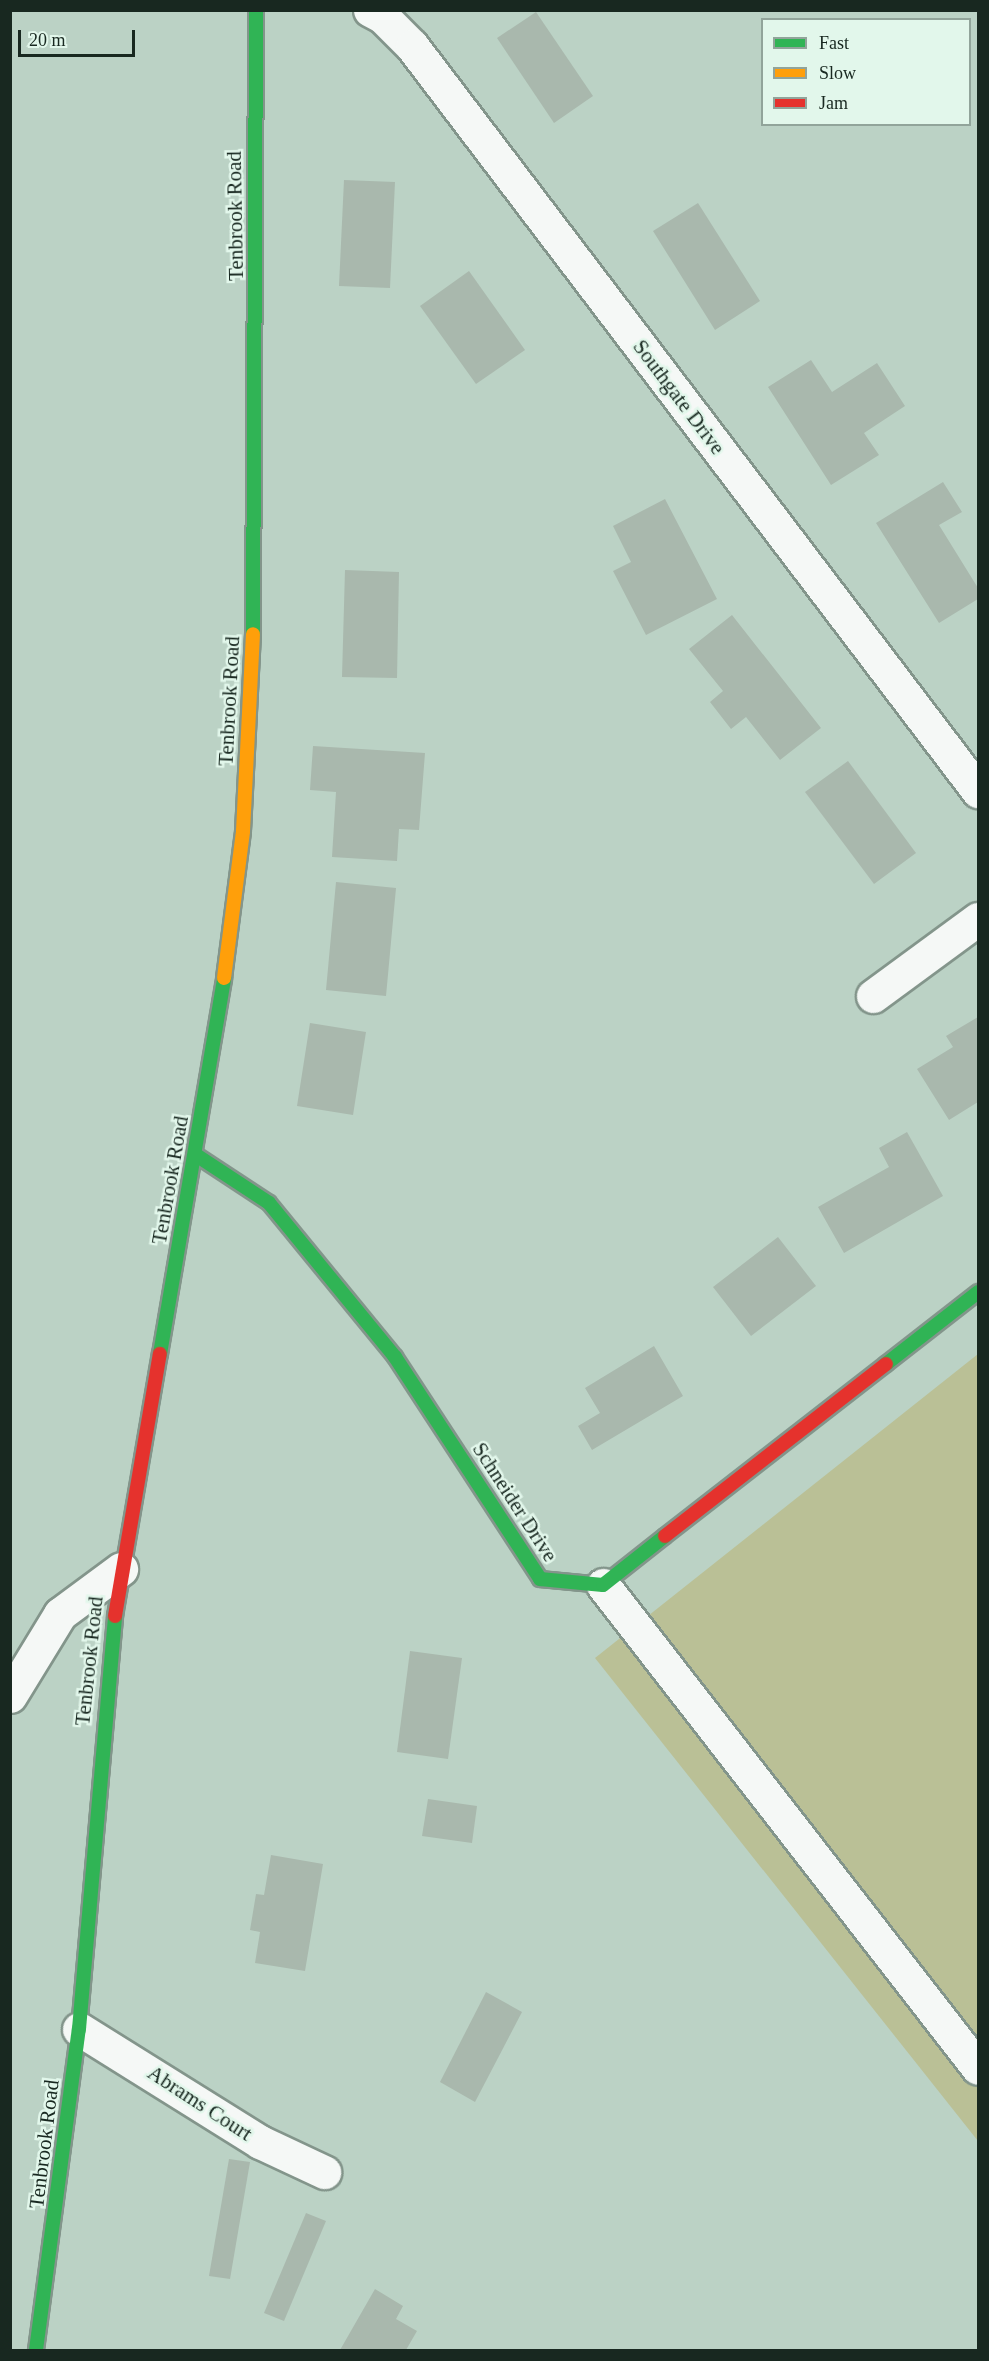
<!DOCTYPE html>
<style>
body{margin:0}
#map{position:relative;width:989px;height:2361px;overflow:hidden;background:#bbd2c5;font-family:"Times New Roman",serif}
div>[style]{position:absolute}
[style*='--x']{left:calc(var(--x)*1px);top:calc(var(--y)*1px);width:calc(var(--w)*1px);rotate:calc(var(--a)*1deg)}
.green>*{inset:0;background:#bac096}
.building>*{inset:0;background:#a9b8ad}
.roads{filter:drop-shadow(2px 0 #83958b) drop-shadow(-2px 0 #83958b) drop-shadow(0 2px #83958b) drop-shadow(0 -2px #83958b)}
.street>*{height:33px;margin:-16.5px;padding:0 16.5px;transform-origin:16.5px;border-radius:16.5px;background:#f5f8f6}
.fast>*{height:14px;margin:-7px;padding:0 7px;transform-origin:7px;border-radius:7px;background:#30b455}
.slow>*{height:14px;margin:-7px;padding:0 7px;transform-origin:7px;border-radius:7px;background:#ff9f0a}
.jam>*{height:14px;margin:-7px;padding:0 7px;transform-origin:7px;border-radius:7px;background:#e5322d}
span{translate:-50% -50%;white-space:nowrap;text-align:center;line-height:1.15;-webkit-text-stroke:5px #e2f7eb;paint-order:stroke}
.street-label{font-size:21px;color:#182820}
.frame{position:absolute;inset:0;border:12px solid #182820;pointer-events:none}
.legend{position:absolute;left:761px;top:18px;width:210px;height:108px;box-sizing:border-box;background:#e2f7eb;border:2px solid #91a49a;margin:0;padding:8px 10px;list-style:none;font-size:18px;color:#182820}
.legend li{display:flex;align-items:center;gap:12px;height:30px}
.legend b{width:30px;border:2px solid #91a49a}
.scale{position:absolute;left:18px;top:30px;width:117px;height:27px;box-sizing:border-box;border:3px solid #182820;border-top:0;padding-left:8px;font-size:18px;line-height:21px;white-space:nowrap;color:#182820;-webkit-text-stroke:4px #e2f7eb;paint-order:stroke}
</style>
<div id="map">
<div class="green">
<i style="clip-path:polygon(978px 1354px,978px 2141px,595px 1658px)"></i>
</div>
<div class="building">
<i style="clip-path:polygon(536px 12px,593px 96px,554px 123px,497px 38px)"></i>
<i style="clip-path:polygon(344px 180px,395px 182px,390px 288px,339px 286px)"></i>
<i style="clip-path:polygon(698px 203px,760px 301px,715px 330px,653px 231px)"></i>
<i style="clip-path:polygon(469px 271px,525px 350px,476px 384px,420px 306px)"></i>
<i style="clip-path:polygon(811px 360px,832px 392px,877px 363px,905px 406px,864px 433px,879px 455px,831px 485px,768px 387px)"></i>
<i style="clip-path:polygon(943px 482px,962px 512px,939px 525px,978px 588px,978px 599px,939px 623px,876px 523px)"></i>
<i style="clip-path:polygon(665px 499px,717px 599px,646px 635px,613px 571px,631px 562px,613px 526px)"></i>
<i style="clip-path:polygon(345px 570px,399px 572px,397px 678px,342px 677px)"></i>
<i style="clip-path:polygon(732px 615px,821px 728px,780px 760px,746px 717px,731px 729px,710px 702px,723px 691px,689px 649px)"></i>
<i style="clip-path:polygon(313px 746px,425px 753px,419px 830px,399px 829px,397px 861px,332px 857px,336px 792px,310px 790px)"></i>
<i style="clip-path:polygon(848px 761px,916px 853px,874px 884px,805px 792px)"></i>
<i style="clip-path:polygon(336px 882px,396px 888px,386px 996px,326px 990px)"></i>
<i style="clip-path:polygon(978px 1017px,978px 1102px,949px 1120px,917px 1069px,953px 1047px,946px 1036px)"></i>
<i style="clip-path:polygon(310px 1023px,366px 1032px,353px 1115px,297px 1106px)"></i>
<i style="clip-path:polygon(907px 1132px,943px 1196px,844px 1253px,818px 1207px,889px 1167px,879px 1148px)"></i>
<i style="clip-path:polygon(778px 1237px,816px 1286px,751px 1336px,713px 1287px)"></i>
<i style="clip-path:polygon(654px 1346px,683px 1396px,592px 1450px,578px 1426px,600px 1413px,585px 1388px)"></i>
<i style="clip-path:polygon(410px 1651px,462px 1658px,448px 1759px,397px 1752px)"></i>
<i style="clip-path:polygon(428px 1799px,477px 1806px,472px 1843px,422px 1836px)"></i>
<i style="clip-path:polygon(271px 1855px,323px 1864px,305px 1971px,255px 1963px,260px 1932px,250px 1930px,256px 1894px,264px 1895px)"></i>
<i style="clip-path:polygon(486px 1992px,522px 2012px,475px 2102px,440px 2082px)"></i>
<i style="clip-path:polygon(229px 2159px,250px 2162px,230px 2279px,209px 2276px)"></i>
<i style="clip-path:polygon(306px 2213px,326px 2221px,284px 2321px,264px 2313px)"></i>
<i style="clip-path:polygon(375px 2289px,403px 2306px,396px 2319px,417px 2331px,406px 2350px,340px 2350px)"></i>
</div>
<div class="roads">
<div class="street">
<i style="--x:370;--y:10;--w:15;--a:28"></i>
<i style="--x:383;--y:17;--w:41;--a:45"></i>
<i style="--x:412;--y:46;--w:936;--a:52.77"></i>
<i style="--x:873;--y:996;--w:130;--a:-36.3"></i>
<i style="--x:603;--y:1585;--w:611;--a:52.17"></i>
<i style="--x:10;--y:1696;--w:96;--a:-58.6"></i>
<i style="--x:60;--y:1614;--w:76;--a:-36.4"></i>
<i style="--x:79;--y:2029;--w:213;--a:32"></i>
<i style="--x:260;--y:2142;--w:71;--a:25.1"></i>
</div>
<div class="fast">
<i style="--x:253;--y:634;--w:624;--a:-89.72"></i>
<i style="--x:196;--y:1155;--w:87;--a:33.3"></i>
<i style="--x:269;--y:1203;--w:199;--a:50.7"></i>
<i style="--x:395;--y:1357;--w:265;--a:56.8"></i>
<i style="--x:540;--y:1579;--w:63;--a:5.4"></i>
<i style="--x:603;--y:1585;--w:79;--a:-38.3"></i>
<i style="--x:160;--y:1354;--w:381;--a:-80.3"></i>
<i style="--x:886;--y:1364;--w:117;--a:-38"></i>
<i style="--x:36;--y:2350;--w:324;--a:-82.4"></i>
<i style="--x:79;--y:2029;--w:415;--a:-85"></i>
</div>
<div class="slow">
<i style="--x:224;--y:978;--w:148;--a:-82.6"></i>
<i style="--x:243;--y:831;--w:197;--a:-87.1"></i>
</div>
<div class="jam">
<i style="--x:665;--y:1536;--w:280;--a:-37.9"></i>
<i style="--x:115;--y:1616;--w:266;--a:-80.3"></i>
</div>
</div>
<div class="street-label">
<span style="left:235px;top:216px;rotate:-91deg">Tenbrook Road</span>
<span style="left:679px;top:397px;rotate:53deg">Southgate Drive</span>
<span style="left:229px;top:701px;rotate:-87deg">Tenbrook Road</span>
<span style="left:170px;top:1180px;rotate:-80deg">Tenbrook Road</span>
<span style="left:515px;top:1502px;rotate:57deg">Schneider Drive</span>
<span style="left:89px;top:1661px;rotate:-84deg">Tenbrook Road</span>
<span style="left:200px;top:2103px;rotate:33deg">Abrams Court</span>
<span style="left:44px;top:2144px;rotate:-83deg">Tenbrook Road</span>
</div>
<div class="frame"></div>
<ul class="legend">
<li><b style="height:8px;background:#30b455"></b>Fast</li>
<li><b style="height:8px;background:#ff9f0a"></b>Slow</li>
<li><b style="height:8px;background:#e5322d"></b>Jam</li>
</ul>
<div class="scale">20 m</div>
</div>
